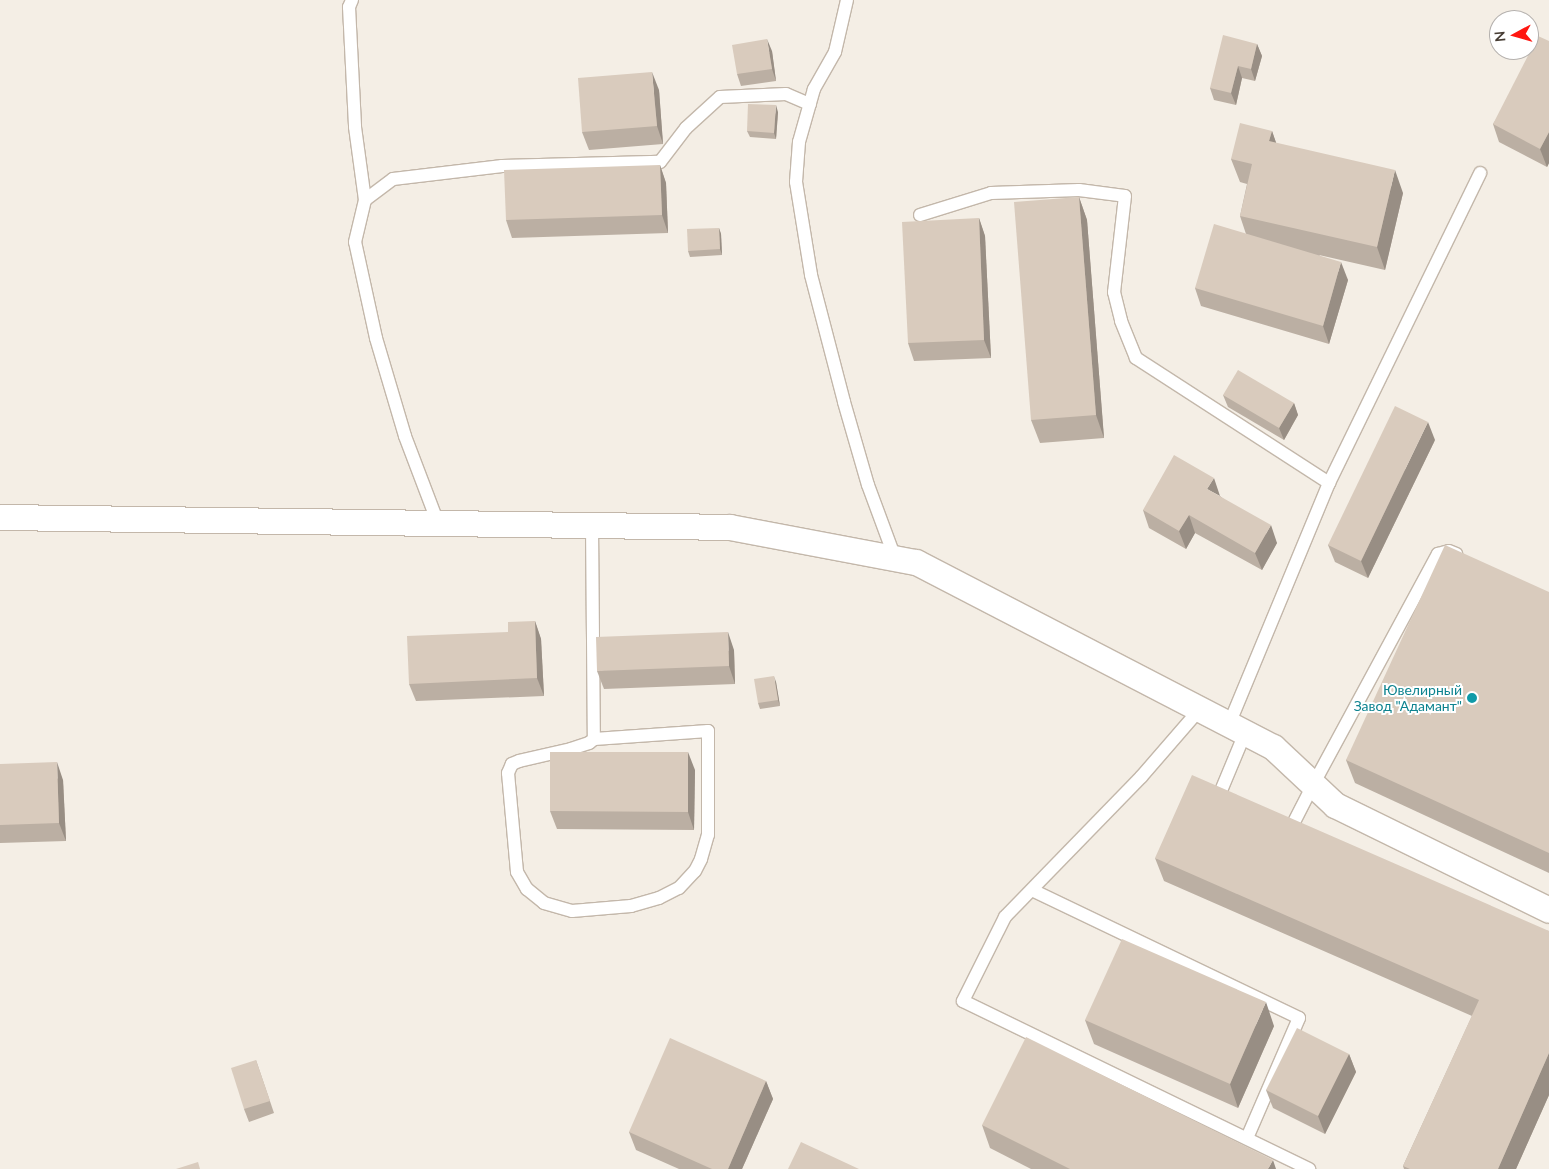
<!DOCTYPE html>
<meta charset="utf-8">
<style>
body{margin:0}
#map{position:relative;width:1549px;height:1169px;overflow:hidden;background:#f4eee5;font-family:Lato,sans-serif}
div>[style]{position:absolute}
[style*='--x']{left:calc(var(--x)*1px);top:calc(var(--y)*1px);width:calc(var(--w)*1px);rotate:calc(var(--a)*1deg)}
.roads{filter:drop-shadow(1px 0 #c3b7aa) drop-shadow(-1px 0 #c3b7aa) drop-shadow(0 1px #c3b7aa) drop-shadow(0 -1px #c3b7aa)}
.service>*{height:12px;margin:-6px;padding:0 6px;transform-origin:6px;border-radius:6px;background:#fff}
.minor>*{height:25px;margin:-12.5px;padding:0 12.5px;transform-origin:12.5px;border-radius:12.5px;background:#fff}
.wall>*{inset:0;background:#bbafa3}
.shaded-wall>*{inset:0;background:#988e84}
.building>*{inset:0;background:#d9cbbd}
.dots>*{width:14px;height:14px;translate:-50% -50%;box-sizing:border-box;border:2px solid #fff;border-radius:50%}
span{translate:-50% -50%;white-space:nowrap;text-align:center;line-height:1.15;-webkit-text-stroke:4px #fff;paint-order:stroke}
.culture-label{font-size:14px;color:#0d838f}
.right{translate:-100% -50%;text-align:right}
.north{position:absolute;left:1489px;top:10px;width:50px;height:50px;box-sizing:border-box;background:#fff;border:1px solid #b5b1ae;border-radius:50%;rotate:264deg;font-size:14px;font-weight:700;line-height:20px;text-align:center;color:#473d34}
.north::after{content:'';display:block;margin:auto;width:18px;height:22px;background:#ff1711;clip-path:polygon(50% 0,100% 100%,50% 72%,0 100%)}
</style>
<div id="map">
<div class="roads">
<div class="service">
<i style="--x:352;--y:0;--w:8;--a:113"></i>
<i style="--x:349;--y:7;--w:120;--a:87.1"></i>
<i style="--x:355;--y:127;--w:74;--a:82.2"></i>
<i style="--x:847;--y:0;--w:53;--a:103"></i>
<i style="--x:835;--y:52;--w:43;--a:119.6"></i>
<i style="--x:814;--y:89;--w:55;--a:105.8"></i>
<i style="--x:799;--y:142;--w:40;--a:94.3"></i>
<i style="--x:796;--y:182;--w:94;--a:80.8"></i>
<i style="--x:811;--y:275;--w:131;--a:75.4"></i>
<i style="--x:844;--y:402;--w:86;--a:73.9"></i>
<i style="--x:868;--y:485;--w:78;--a:69.7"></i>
<i style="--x:920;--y:215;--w:74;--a:-17.2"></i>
<i style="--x:991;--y:193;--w:88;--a:-2"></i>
<i style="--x:1079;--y:190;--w:46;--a:7.4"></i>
<i style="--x:1125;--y:196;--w:97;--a:96.5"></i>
<i style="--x:1114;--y:292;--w:30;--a:76"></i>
<i style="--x:1121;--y:321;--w:40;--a:68"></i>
<i style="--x:1136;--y:358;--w:230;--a:32.9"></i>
<i style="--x:1329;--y:483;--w:261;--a:112.5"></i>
<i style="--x:1329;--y:483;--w:345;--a:-64"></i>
<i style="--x:438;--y:523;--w:93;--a:-110.8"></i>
<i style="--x:405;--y:436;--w:102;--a:-106.5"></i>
<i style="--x:376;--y:338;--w:98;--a:-102.3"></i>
<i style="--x:355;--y:242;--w:43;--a:-76.6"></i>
<i style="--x:365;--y:200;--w:35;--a:-37"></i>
<i style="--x:393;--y:179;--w:110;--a:-6.8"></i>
<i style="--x:502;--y:166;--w:158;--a:-1.5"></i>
<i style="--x:660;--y:162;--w:43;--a:-52.6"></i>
<i style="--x:686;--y:128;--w:46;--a:-42.4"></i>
<i style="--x:720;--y:97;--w:66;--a:-2.6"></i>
<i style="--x:786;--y:94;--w:26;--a:23"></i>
<i style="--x:592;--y:525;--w:214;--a:89.5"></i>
<i style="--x:594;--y:739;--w:6;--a:141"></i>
<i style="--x:589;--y:743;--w:19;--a:162"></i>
<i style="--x:571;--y:749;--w:53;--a:167"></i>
<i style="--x:519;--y:761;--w:8;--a:157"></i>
<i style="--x:512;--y:764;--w:10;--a:114"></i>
<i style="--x:508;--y:773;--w:99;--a:84.8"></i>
<i style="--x:517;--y:872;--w:20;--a:60"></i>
<i style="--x:527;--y:889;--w:22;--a:39"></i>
<i style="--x:544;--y:903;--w:29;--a:16"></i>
<i style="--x:572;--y:911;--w:59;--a:-4.8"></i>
<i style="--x:631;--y:906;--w:29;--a:-16"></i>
<i style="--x:659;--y:898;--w:22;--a:-27"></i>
<i style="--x:679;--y:888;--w:23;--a:-47"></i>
<i style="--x:695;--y:871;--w:13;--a:-63"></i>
<i style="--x:701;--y:859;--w:25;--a:-74"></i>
<i style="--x:708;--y:835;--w:104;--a:-90"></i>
<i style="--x:708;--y:731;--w:114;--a:176"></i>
<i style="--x:1200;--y:709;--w:90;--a:130.9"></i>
<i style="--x:1141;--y:777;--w:195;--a:134.2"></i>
<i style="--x:1005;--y:917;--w:94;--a:116.6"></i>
<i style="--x:963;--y:1001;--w:385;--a:25.9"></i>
<i style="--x:1218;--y:798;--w:70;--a:-67.4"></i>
<i style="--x:1292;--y:826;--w:46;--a:-62.9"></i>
<i style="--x:1313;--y:785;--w:263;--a:-61.6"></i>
<i style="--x:1438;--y:554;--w:11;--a:-15"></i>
<i style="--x:1449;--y:551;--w:8;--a:23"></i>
<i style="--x:1032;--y:890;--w:296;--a:25.6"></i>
<i style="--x:1299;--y:1018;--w:131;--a:113.4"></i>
</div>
<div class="minor">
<i style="--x:0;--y:517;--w:730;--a:0.78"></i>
<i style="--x:730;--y:527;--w:189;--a:10.7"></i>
<i style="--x:916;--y:562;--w:402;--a:27.4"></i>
<i style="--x:1273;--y:747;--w:85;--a:43.1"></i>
<i style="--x:1335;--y:805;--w:238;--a:26.1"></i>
</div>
</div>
<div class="wall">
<i style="clip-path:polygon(1549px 41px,1549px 163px,1547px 167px,1499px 142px,1493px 124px)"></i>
<i style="clip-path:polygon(1257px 44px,1262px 56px,1255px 81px,1242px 78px,1236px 105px,1214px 100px,1210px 88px)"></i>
<i style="clip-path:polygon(772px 51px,776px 81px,741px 86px,737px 74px)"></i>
<i style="clip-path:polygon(659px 90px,663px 144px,589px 150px,582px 132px)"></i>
<i style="clip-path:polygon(778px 112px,776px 139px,750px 137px,747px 131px)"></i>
<i style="clip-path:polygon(1272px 131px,1276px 143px,1403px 193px,1385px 270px,1319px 255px,1348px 280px,1329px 344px,1201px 306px,1195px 288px,1246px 234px,1240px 216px,1247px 184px,1240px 182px,1231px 159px)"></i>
<i style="clip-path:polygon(660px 165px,666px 183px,668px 233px,512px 238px,506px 220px)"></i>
<i style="clip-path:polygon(1079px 197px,1087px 220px,1104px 438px,1040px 443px,1031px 420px)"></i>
<i style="clip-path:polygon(979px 218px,985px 236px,991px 358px,914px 361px,908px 343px)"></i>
<i style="clip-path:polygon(719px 228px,721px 234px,722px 255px,690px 257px,688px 251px)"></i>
<i style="clip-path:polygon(1223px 395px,1294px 403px,1298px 415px,1284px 440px,1228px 407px)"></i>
<i style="clip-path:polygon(1435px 440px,1368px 578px,1335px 562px,1328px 545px)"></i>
<i style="clip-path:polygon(1220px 496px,1277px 543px,1262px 570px,1195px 533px,1186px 549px,1149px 528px,1143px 510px)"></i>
<i style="clip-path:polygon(1549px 592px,1549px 873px,1355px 783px,1346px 760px)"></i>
<i style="clip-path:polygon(535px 621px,541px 639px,544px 696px,416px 701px,409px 684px,508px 632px)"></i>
<i style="clip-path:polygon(734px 650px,735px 684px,604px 689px,597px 671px)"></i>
<i style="clip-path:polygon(776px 682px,780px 706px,760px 709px,758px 703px)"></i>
<i style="clip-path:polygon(0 764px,63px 780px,66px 841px,0 843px)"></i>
<i style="clip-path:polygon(695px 770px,694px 830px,557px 829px,550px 811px)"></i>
<i style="clip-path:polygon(1155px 858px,1549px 931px,1549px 1095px,1516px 1169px,1404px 1169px,1403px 1166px,1472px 1016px,1164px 881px)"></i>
<i style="clip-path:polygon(1085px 1020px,1274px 1026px,1238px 1108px,1094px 1044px)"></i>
<i style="clip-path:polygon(1349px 1054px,1356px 1072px,1325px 1134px,1273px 1108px,1266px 1090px)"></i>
<i style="clip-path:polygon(256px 1060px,274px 1113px,249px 1122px,244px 1109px)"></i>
<i style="clip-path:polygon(766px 1081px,773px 1099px,742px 1169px,679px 1169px,636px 1150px,629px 1132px)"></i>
<i style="clip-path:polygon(982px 1125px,1276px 1169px,1031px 1169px,990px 1148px)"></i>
</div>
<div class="shaded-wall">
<i style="clip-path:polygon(767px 39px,772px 51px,776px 81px,772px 69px)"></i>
<i style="clip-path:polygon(1257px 44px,1262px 56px,1255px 81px,1251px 69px)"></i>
<i style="clip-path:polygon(1238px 66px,1242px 78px,1236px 105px,1231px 93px)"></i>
<i style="clip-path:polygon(652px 72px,659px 90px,663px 144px,657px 126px)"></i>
<i style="clip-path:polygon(776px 105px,778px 112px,776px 139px,774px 133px)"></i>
<i style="clip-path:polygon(1272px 131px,1280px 154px,1269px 141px)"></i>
<i style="clip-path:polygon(1549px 132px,1549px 163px,1547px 167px,1540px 149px)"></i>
<i style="clip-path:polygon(660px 165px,666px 183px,668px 233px,662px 215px)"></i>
<i style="clip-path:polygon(1395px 170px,1403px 193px,1385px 270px,1377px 247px)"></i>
<i style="clip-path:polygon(1079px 197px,1087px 220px,1104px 438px,1096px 415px)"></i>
<i style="clip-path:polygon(979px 218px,985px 236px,991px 358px,984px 340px)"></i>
<i style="clip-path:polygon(719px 228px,721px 234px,722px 255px,720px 249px)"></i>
<i style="clip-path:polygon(1341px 262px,1348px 280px,1329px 344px,1323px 326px)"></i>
<i style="clip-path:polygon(1294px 403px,1298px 415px,1284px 440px,1279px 428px)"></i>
<i style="clip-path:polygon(1428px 422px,1435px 440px,1368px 578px,1361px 561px)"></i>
<i style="clip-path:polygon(1214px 478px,1220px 496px,1207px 489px)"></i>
<i style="clip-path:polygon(1189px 515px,1195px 533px,1186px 549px,1179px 531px)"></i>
<i style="clip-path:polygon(1271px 525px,1277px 543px,1262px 570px,1255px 553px)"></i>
<i style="clip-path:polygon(535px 621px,541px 639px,544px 696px,537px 678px)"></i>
<i style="clip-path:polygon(728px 632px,734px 650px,735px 684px,729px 666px)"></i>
<i style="clip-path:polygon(774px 676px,776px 682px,780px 706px,778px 700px)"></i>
<i style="clip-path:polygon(688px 752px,695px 770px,694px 830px,688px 812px)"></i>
<i style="clip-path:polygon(57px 762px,63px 780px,66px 841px,59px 823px)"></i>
<i style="clip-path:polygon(1266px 1002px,1274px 1026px,1238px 1108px,1230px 1084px)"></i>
<i style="clip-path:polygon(1549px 1053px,1549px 1095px,1516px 1169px,1498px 1169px)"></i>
<i style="clip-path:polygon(1349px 1054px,1356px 1072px,1325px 1134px,1318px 1116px)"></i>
<i style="clip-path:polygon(766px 1081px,773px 1099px,742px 1169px,728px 1169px)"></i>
<i style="clip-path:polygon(1273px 1160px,1276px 1169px,1268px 1169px)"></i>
</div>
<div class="building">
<i style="clip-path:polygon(1223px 35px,1257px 44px,1251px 69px,1238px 66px,1231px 93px,1210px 88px)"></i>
<i style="clip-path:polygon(1538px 36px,1549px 41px,1549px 132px,1540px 149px,1493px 124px)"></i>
<i style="clip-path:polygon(767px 39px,772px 69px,737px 74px,732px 45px)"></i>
<i style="clip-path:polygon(652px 72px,657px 126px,582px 132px,578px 78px)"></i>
<i style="clip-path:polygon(748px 104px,776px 105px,774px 133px,747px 131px)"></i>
<i style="clip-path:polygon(1240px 123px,1272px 131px,1269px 141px,1395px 170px,1377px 247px,1240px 216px,1252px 164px,1231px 159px)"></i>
<i style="clip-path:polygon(660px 165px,662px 215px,506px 220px,504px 170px)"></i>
<i style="clip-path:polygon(1079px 197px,1096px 415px,1031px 420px,1014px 202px)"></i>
<i style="clip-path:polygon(979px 218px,984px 340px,908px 343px,902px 222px)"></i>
<i style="clip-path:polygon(1214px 224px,1341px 262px,1323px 326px,1195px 288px)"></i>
<i style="clip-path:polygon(719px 228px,720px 249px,688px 251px,687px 229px)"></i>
<i style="clip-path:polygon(1238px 370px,1294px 403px,1279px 428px,1223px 395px)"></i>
<i style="clip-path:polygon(1395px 406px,1428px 422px,1361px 561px,1328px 545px)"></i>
<i style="clip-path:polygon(1174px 455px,1214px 478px,1207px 489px,1271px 525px,1255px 553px,1189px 515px,1179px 531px,1143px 510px)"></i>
<i style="clip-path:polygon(1445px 545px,1549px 592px,1549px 853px,1346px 760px)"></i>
<i style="clip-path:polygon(535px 621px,537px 678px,409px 684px,407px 636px,508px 632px,508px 622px)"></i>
<i style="clip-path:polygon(728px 632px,729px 666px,597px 671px,596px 637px)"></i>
<i style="clip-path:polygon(774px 676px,778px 700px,758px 703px,754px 679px)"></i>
<i style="clip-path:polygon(550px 752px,688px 752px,688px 812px,550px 811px)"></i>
<i style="clip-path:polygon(57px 762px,59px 823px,0 825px,0 764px)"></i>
<i style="clip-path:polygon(1192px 775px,1549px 931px,1549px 1053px,1498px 1169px,1410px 1169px,1403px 1166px,1479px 1000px,1155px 858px)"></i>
<i style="clip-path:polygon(1122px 939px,1266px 1002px,1230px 1084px,1085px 1020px)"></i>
<i style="clip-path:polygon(1297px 1028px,1349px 1054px,1318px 1116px,1266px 1090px)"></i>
<i style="clip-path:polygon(1026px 1037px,1273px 1160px,1268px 1169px,1070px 1169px,982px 1125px)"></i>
<i style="clip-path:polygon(670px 1038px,766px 1081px,728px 1169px,712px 1169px,629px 1132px)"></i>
<i style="clip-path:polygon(256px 1060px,270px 1101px,244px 1109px,231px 1068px)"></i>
<i style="clip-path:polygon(801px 1142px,859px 1169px,788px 1169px)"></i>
<i style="clip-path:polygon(198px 1162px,200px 1169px,176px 1169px)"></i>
</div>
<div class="dots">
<i style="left:1472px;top:698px;background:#0f9aa8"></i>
</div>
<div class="culture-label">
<span class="right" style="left:1462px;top:698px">Ювелирный<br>Завод "Адамант"</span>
</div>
<div class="north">N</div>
</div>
